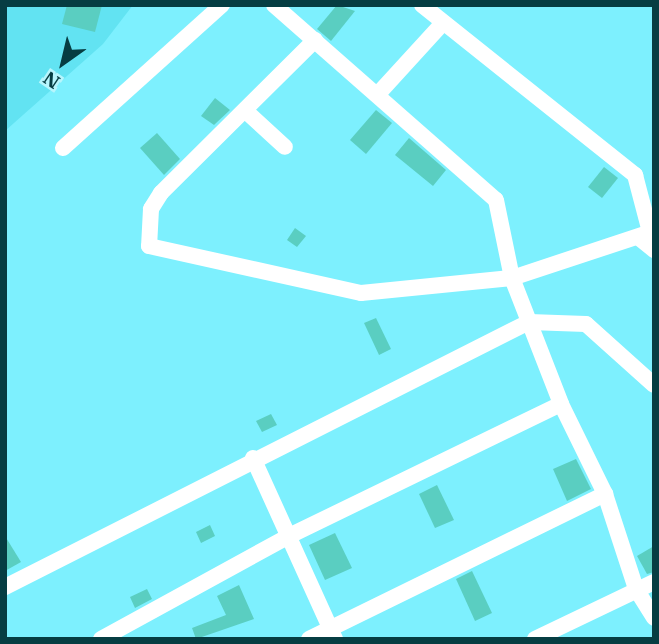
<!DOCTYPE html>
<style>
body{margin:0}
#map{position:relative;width:659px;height:644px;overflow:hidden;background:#7df0fe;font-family:"IBM Plex Serif",serif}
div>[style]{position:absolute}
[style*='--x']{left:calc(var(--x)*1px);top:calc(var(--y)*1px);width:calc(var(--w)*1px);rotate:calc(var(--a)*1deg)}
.built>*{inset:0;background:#62e3f2}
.building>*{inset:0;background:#5acec1}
.street>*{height:16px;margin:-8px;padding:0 8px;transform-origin:8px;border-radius:8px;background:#fff}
span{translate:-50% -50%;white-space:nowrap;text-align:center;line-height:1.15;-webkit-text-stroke:7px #b7f6fd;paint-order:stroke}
.frame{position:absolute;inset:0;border:7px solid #063d42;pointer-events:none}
.north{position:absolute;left:28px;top:28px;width:70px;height:70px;-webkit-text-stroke:5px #b7f6fd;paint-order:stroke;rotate:214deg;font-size:19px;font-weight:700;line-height:28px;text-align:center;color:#063d42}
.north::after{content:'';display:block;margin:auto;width:24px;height:32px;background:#063d42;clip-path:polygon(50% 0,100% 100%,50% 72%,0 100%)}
</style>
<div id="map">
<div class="built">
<i style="clip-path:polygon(5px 5px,133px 5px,103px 44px,5px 131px)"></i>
</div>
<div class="building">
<i style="clip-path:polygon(67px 5px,102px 5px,95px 32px,62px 24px)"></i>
<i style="clip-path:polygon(337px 5px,355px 11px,331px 41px,317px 29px)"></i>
<i style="clip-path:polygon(215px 98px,230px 110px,214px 125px,201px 116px)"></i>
<i style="clip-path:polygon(376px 110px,392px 123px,366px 154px,350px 140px)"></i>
<i style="clip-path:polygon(157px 133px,180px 159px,164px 175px,140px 148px)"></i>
<i style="clip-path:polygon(409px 138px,446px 170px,433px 186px,395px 155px)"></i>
<i style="clip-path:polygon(604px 167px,618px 178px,602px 198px,588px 187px)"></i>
<i style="clip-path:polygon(295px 228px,306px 236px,297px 247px,287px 240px)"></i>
<i style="clip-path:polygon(376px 318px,391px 349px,379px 355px,364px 323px)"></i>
<i style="clip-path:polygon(271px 414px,277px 425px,262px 432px,256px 421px)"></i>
<i style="clip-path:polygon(576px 459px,591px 489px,567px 501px,553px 469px)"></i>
<i style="clip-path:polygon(437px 485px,454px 520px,435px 528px,419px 494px)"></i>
<i style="clip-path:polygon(210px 525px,215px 536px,201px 543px,196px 532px)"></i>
<i style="clip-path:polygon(335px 533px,352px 568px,325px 580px,309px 545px)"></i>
<i style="clip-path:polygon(5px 536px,21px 562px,5px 571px)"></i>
<i style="clip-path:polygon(654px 546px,654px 572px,647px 574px,637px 556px)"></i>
<i style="clip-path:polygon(472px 571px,492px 613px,475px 621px,456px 579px)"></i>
<i style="clip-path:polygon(239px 585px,254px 619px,196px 639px,192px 628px,226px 615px,217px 596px)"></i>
<i style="clip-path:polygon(147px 589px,152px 599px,135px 608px,130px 597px)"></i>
</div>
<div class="street">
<i style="--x:274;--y:5;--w:295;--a:41.3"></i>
<i style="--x:496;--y:200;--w:80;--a:78.4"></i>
<i style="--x:512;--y:278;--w:135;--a:68.7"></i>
<i style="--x:561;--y:404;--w:100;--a:63.9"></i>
<i style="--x:605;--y:494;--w:100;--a:71.9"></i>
<i style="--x:636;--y:589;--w:34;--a:58"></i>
<i style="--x:422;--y:5;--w:273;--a:38.6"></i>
<i style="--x:635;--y:175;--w:59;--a:75.3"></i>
<i style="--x:315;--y:40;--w:217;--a:135.2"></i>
<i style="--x:161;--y:193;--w:19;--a:122"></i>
<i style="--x:151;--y:209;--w:37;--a:93"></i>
<i style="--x:149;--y:246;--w:217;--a:12.5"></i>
<i style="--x:361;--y:293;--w:152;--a:-5.7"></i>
<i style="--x:512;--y:278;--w:150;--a:-18.3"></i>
<i style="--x:378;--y:94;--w:95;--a:-47.6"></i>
<i style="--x:248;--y:113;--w:50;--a:42.6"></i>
<i style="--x:63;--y:148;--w:214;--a:-42"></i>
<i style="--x:638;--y:237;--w:21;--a:39"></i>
<i style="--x:253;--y:458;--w:199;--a:65.6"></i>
<i style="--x:5;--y:587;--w:587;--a:-26.83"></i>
<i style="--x:529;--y:322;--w:57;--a:2"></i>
<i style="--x:586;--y:324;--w:91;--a:41.9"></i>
<i style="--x:101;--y:639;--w:214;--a:-28.7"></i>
<i style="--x:289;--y:536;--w:302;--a:-25.9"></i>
<i style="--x:309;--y:639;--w:330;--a:-26.1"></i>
<i style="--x:535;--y:639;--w:132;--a:-25.6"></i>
</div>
<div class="frame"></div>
<div class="north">N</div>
</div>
